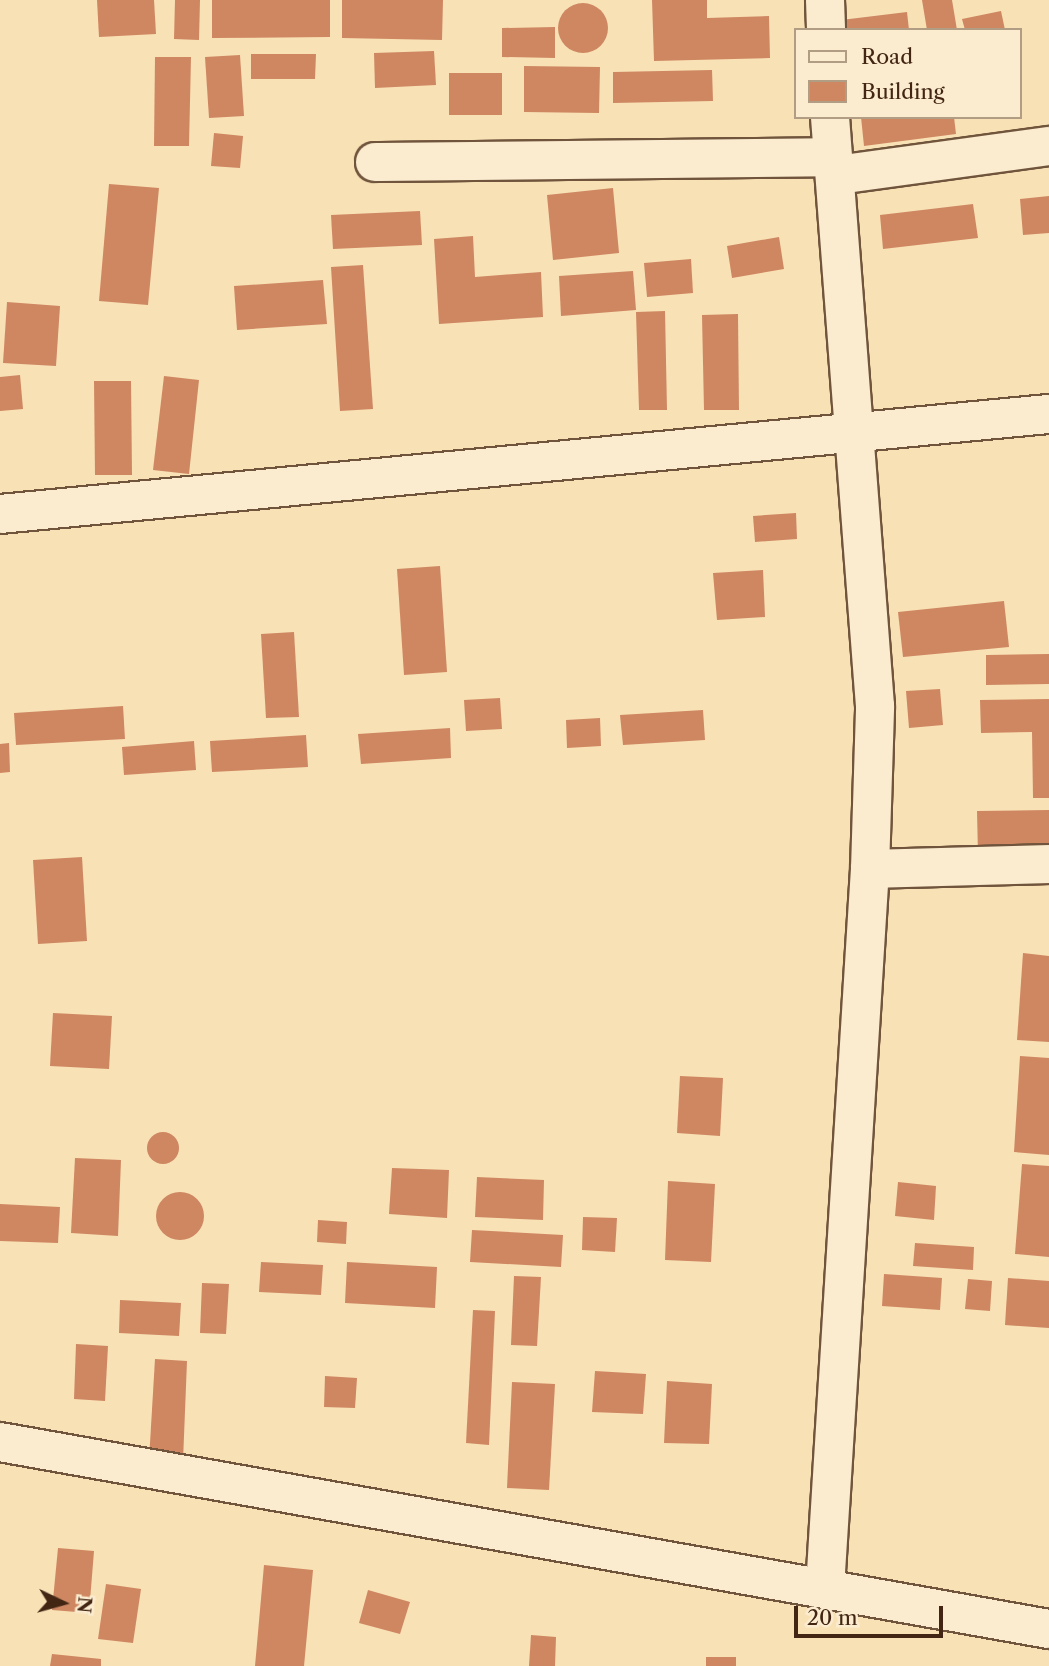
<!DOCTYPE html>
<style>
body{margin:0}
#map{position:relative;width:1049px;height:1666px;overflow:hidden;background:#f9e1b6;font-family:"Libre Caslon Text",serif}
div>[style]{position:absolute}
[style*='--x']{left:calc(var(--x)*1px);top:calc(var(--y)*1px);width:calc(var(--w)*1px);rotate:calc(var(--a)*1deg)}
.building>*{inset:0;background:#ce8761}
.round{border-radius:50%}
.roads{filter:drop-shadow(2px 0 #70553c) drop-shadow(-2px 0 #70553c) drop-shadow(0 2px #70553c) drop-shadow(0 -2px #70553c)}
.street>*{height:38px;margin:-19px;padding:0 19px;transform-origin:19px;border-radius:19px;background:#fbecd0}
span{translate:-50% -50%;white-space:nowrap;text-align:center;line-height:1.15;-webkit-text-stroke:5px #fbecd0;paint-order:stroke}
.legend{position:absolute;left:794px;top:28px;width:228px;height:91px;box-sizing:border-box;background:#fbecd0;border:2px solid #b19d84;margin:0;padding:9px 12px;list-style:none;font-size:21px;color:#422613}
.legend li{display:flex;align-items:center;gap:14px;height:35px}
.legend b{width:35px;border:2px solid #b19d84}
.north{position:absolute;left:28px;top:1568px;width:70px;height:70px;-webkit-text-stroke:5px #fbecd0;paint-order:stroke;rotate:95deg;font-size:19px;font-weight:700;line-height:28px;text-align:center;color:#422613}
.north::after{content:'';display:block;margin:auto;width:24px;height:32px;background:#422613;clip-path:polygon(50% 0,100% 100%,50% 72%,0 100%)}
.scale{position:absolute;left:794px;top:1606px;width:149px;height:32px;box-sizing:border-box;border:4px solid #422613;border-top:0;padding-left:9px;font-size:21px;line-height:24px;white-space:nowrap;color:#422613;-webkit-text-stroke:5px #fbecd0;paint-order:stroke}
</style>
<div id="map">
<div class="building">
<i style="clip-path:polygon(97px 0,154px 0,156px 34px,99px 37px)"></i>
<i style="clip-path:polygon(175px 0,200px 0,199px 40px,174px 39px)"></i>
<i style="clip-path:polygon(212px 0,330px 0,330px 37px,212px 38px)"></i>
<i style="clip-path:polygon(342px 0,443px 0,442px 40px,342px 38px)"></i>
<i style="clip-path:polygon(652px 0,707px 0,707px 18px,769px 16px,770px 58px,654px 61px)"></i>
<i style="clip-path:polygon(922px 0,952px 0,957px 30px,927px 30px)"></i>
<i class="round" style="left:558px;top:3px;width:50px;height:50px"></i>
<i style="clip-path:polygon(1001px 11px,1005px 30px,965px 30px,962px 19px)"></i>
<i style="clip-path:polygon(907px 12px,909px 30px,834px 30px,833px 21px)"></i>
<i style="clip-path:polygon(555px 27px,555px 58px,502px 57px,502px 28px)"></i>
<i style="clip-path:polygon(434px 51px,436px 85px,375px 88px,374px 53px)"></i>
<i style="clip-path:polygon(251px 54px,316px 54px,315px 79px,251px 79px)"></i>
<i style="clip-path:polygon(240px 55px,244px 116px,209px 118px,205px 57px)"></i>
<i style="clip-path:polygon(155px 57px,191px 57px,189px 146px,154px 146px)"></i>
<i style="clip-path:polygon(524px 66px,600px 67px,599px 113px,524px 112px)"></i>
<i style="clip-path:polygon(712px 70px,713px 101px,613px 103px,613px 72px)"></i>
<i style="clip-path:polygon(449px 73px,502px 73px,502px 115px,449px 115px)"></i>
<i style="clip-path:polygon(861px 117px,954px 117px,956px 134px,864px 146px)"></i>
<i style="clip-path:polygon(214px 133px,243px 136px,240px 168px,211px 166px)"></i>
<i style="clip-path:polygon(109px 184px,159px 188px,148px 305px,99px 301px)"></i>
<i style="clip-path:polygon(613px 188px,619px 253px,553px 260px,547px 195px)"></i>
<i style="clip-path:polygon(1049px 196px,1049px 233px,1023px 235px,1020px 199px)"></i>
<i style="clip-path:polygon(973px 204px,978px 238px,883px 249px,880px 215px)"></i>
<i style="clip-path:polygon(420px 211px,422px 245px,333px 249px,331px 215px)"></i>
<i style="clip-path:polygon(473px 236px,475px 277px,541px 272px,543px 317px,439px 324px,434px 239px)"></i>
<i style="clip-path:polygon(779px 237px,784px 269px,732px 278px,727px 246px)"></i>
<i style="clip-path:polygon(691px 259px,693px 293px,647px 297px,644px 263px)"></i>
<i style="clip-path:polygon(363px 265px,373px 409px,340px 411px,331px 267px)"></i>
<i style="clip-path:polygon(633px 271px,636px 310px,561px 316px,559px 276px)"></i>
<i style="clip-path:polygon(323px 280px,327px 324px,237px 330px,234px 286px)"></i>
<i style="clip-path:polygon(7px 302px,60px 306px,56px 366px,3px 363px)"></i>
<i style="clip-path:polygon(665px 311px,667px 410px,639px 410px,636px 312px)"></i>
<i style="clip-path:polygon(738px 314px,739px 410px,704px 410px,702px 315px)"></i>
<i style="clip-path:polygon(20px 375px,23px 409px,0 411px,0 377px)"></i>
<i style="clip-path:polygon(164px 376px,199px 380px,189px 474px,153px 470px)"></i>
<i style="clip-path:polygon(94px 381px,131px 381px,132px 475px,95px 475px)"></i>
<i style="clip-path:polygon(796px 513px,797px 539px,755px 542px,753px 516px)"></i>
<i style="clip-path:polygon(440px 566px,447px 672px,404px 675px,397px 569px)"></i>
<i style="clip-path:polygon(763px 570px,765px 617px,717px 620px,713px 573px)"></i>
<i style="clip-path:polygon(1004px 601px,1009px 647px,903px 657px,898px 612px)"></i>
<i style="clip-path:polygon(294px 632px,299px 717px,266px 718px,261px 634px)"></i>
<i style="clip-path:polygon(1049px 654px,1049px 684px,986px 685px,986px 655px)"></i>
<i style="clip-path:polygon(940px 689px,943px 725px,909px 728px,906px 691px)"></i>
<i style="clip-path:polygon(500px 698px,502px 729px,466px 731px,464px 700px)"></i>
<i style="clip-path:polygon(1049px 699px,1049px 798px,1033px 798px,1032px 732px,981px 733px,980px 700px)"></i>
<i style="clip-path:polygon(123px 706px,125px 739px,16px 745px,14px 713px)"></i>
<i style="clip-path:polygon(703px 710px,705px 740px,623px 745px,620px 715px)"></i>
<i style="clip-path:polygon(600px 718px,601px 746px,567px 748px,566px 720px)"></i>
<i style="clip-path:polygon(450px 728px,451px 758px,361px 764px,358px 734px)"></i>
<i style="clip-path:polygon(306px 735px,308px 767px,212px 772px,210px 741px)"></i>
<i style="clip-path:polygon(194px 741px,196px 770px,124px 775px,122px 747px)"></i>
<i style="clip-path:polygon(9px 743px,10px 772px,0 773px,0 744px)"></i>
<i style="clip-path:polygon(1049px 810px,1049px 854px,978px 855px,977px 811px)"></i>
<i style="clip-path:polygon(82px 857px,87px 941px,38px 944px,33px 860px)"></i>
<i style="clip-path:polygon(1023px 953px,1049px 956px,1049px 1042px,1017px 1040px)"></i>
<i style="clip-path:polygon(53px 1013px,112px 1016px,109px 1069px,50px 1066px)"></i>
<i style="clip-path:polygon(1020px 1056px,1049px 1058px,1049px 1155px,1014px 1152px)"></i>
<i style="clip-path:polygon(680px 1076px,723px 1078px,720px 1136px,677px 1133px)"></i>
<i class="round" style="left:147px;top:1132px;width:32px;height:32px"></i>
<i style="clip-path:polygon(75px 1158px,121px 1160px,118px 1236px,71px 1233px)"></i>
<i style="clip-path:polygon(1022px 1164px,1049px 1166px,1049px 1257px,1015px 1254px)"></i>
<i style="clip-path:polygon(392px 1168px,449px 1170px,447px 1218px,389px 1214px)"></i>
<i style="clip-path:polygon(477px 1177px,544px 1180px,543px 1220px,475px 1217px)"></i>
<i style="clip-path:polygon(668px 1181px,715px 1184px,711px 1262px,665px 1260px)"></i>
<i style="clip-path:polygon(898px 1182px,936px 1186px,934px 1220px,895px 1216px)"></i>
<i class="round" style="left:156px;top:1192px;width:48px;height:48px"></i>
<i style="clip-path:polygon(0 1204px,60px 1207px,58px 1243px,0 1241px)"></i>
<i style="clip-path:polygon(583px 1217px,617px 1218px,615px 1252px,582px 1250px)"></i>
<i style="clip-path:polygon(318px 1220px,347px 1222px,346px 1244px,317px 1242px)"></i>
<i style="clip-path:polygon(472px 1230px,563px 1235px,561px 1267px,470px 1262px)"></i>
<i style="clip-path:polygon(915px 1243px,974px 1247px,973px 1270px,913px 1266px)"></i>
<i style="clip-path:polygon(261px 1262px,323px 1265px,321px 1295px,259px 1292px)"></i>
<i style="clip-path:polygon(347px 1262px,437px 1267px,435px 1308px,345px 1303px)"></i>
<i style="clip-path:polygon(884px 1274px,942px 1278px,940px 1310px,882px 1306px)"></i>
<i style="clip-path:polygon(514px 1276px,541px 1277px,537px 1346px,511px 1345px)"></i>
<i style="clip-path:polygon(1008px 1278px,1049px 1281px,1049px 1328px,1005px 1325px)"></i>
<i style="clip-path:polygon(968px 1279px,992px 1281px,990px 1311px,965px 1309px)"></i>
<i style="clip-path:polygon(202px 1283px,229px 1284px,226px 1334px,200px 1333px)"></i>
<i style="clip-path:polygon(120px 1300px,181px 1303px,179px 1336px,119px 1333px)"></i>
<i style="clip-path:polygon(473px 1310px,495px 1311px,489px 1445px,466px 1443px)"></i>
<i style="clip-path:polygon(76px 1344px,108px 1346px,105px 1401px,74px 1399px)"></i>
<i style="clip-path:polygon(155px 1359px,187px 1361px,183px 1461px,149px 1460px)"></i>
<i style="clip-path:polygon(595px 1371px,646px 1374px,643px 1414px,592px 1412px)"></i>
<i style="clip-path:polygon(325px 1376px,357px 1378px,355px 1408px,324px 1407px)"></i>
<i style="clip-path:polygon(667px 1381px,712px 1384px,709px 1444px,664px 1443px)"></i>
<i style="clip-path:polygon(512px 1382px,555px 1384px,549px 1490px,507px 1488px)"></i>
<i style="clip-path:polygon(58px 1548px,94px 1551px,89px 1613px,52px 1610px)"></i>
<i style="clip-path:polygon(264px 1565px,313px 1570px,304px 1666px,255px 1666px)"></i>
<i style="clip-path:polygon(106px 1584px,141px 1589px,133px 1643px,98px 1639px)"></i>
<i style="clip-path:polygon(368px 1590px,410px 1602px,400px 1634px,359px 1623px)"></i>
<i style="clip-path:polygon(531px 1635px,556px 1637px,555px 1666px,529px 1666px)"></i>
<i style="clip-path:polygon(52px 1654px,101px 1659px,101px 1666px,50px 1666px)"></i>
<i style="clip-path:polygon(706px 1657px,736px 1657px,736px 1666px,706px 1666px)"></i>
</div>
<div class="roads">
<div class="street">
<i style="--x:825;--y:0;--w:30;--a:88"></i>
<i style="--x:375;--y:162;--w:456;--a:-0.6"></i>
<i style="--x:837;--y:175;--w:214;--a:-7.8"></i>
<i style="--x:0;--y:514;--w:1054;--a:-5.45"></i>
<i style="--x:870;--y:869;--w:179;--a:-1.6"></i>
<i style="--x:0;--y:1442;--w:1066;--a:10.11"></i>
<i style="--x:825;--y:1588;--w:720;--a:-86.42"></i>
<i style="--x:870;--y:869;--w:163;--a:-88.2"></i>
<i style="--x:875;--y:706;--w:591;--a:-94.37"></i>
</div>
</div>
<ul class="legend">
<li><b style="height:9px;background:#fbecd0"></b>Road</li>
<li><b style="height:19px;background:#ce8761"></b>Building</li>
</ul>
<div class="north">N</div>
<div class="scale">20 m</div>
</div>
